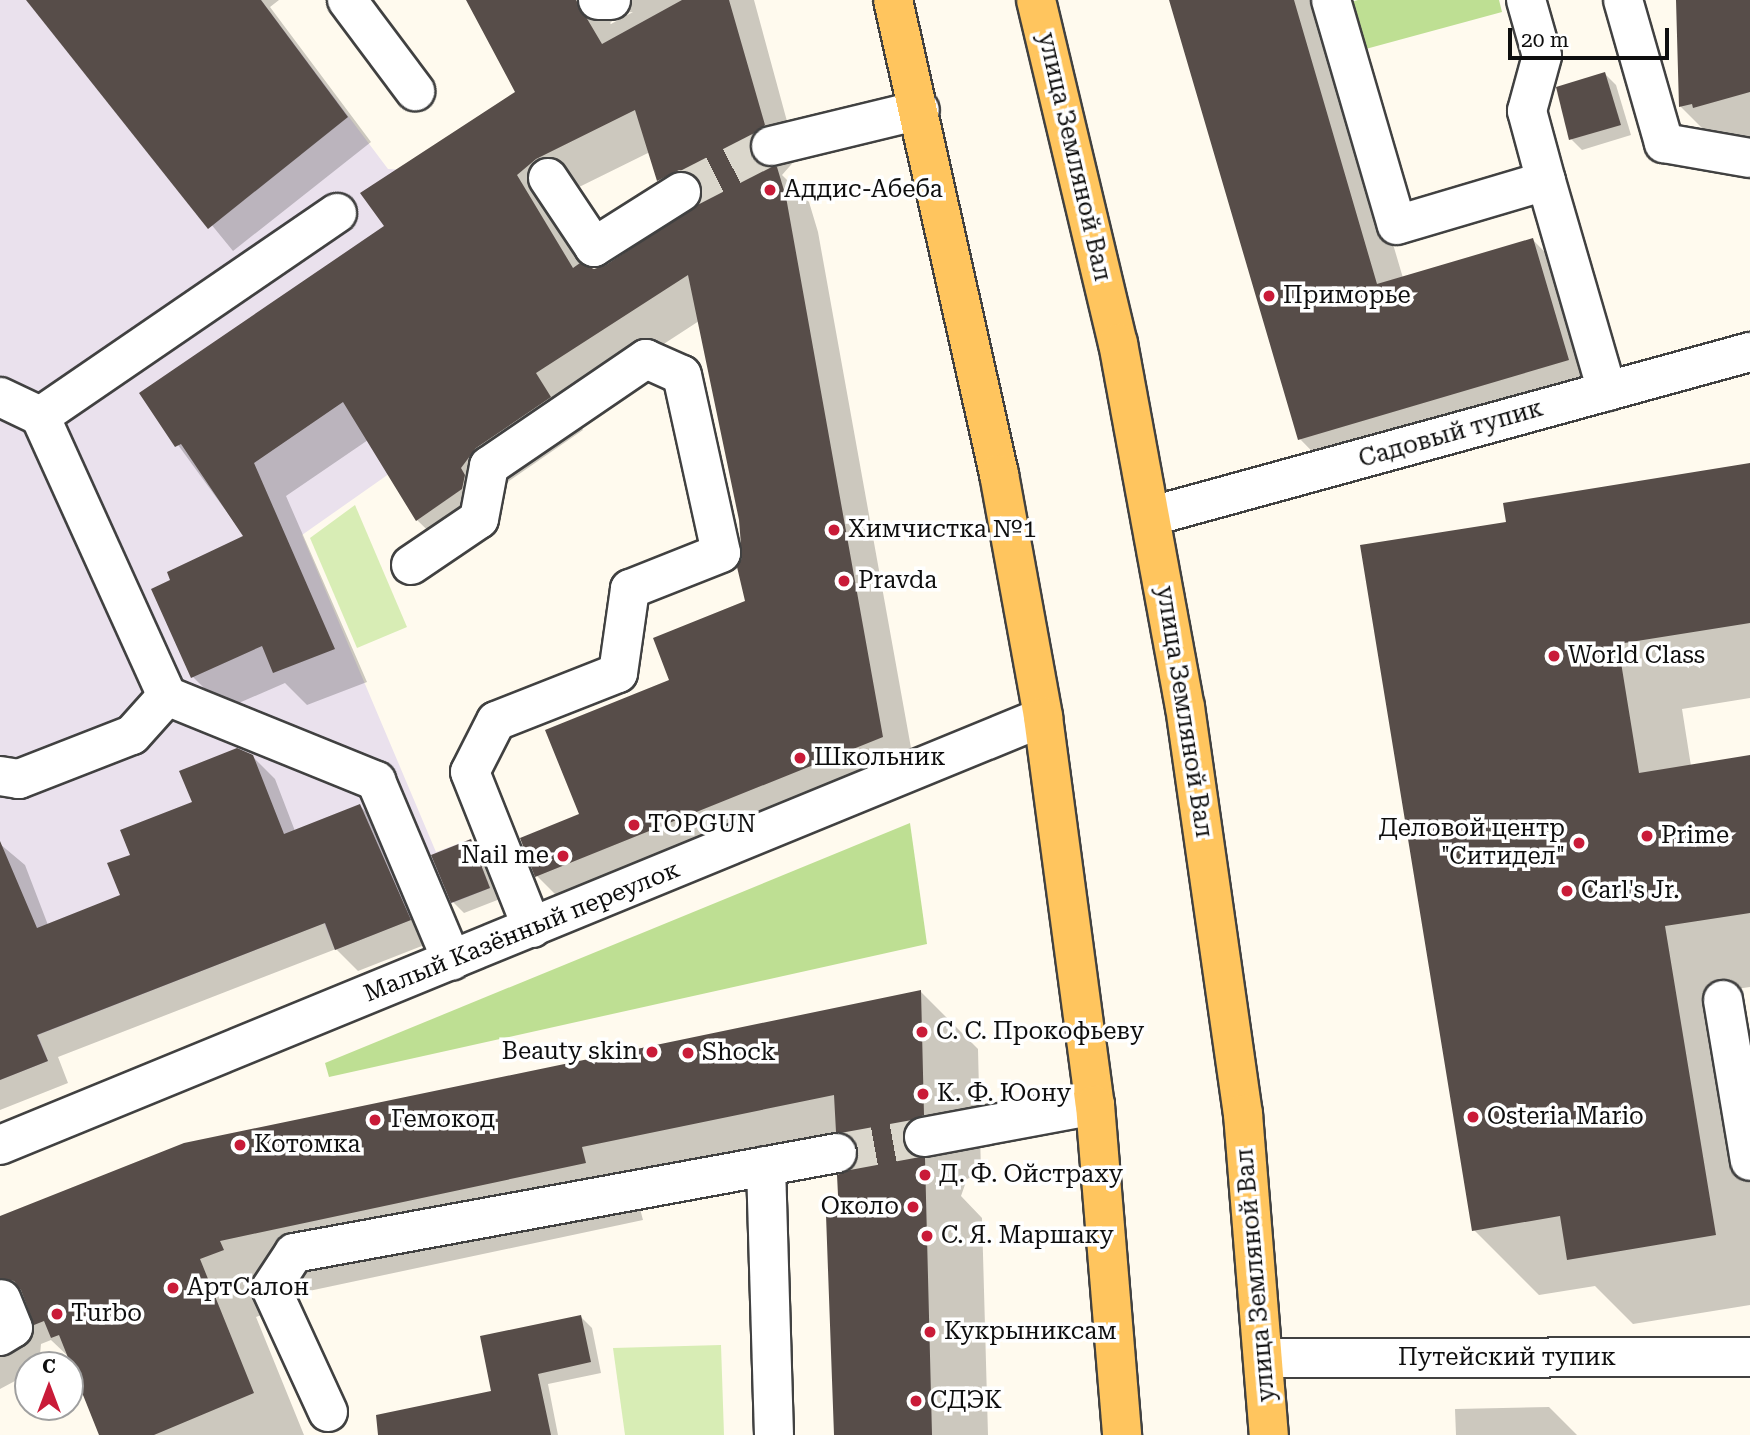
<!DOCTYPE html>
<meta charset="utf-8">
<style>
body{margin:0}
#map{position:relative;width:1750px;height:1435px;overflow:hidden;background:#fffaee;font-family:"Roboto Serif",serif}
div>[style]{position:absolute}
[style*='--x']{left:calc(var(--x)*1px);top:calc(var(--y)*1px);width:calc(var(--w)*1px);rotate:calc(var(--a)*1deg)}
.industrial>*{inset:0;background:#eae1ed}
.green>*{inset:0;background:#d8edb5}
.forest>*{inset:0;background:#bedf93}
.shadow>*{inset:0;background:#0003}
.building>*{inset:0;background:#574d49}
.minor-tunnel>*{height:38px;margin-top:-19px;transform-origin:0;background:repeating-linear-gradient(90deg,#dbd7cc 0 38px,transparent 0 57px)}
.roads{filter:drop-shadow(2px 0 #414141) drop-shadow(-2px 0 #414141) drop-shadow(0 2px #414141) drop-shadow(0 -2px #414141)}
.minor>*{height:38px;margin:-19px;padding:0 19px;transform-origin:19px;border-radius:19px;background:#fff}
.major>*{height:38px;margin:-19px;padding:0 19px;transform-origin:19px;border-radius:19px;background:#ffc55e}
.dots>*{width:19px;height:19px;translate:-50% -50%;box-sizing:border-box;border:4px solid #fff;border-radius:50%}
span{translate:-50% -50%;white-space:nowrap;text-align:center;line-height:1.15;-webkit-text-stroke:7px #fff;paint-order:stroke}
.street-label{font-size:24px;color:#0e0e0e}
.poi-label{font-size:24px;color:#0e0e0e}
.left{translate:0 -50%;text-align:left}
.right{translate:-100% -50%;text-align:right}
.north{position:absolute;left:14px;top:1351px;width:70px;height:70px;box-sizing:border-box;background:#fff;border:2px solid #9f9f9f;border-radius:50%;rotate:0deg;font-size:19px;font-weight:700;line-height:28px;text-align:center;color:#0e0e0e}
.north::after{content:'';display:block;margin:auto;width:24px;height:32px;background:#c91b38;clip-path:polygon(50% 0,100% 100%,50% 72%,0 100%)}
.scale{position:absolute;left:1508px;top:28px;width:161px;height:32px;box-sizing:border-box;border:4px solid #0e0e0e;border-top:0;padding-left:9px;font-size:21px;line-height:24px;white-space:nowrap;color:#0e0e0e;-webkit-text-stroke:5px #fff;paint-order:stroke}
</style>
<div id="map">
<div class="industrial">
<i style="clip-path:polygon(0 0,261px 0,388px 169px,409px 170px,440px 438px,302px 535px,436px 852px,471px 839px,490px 888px,335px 950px,324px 923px,38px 1035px,48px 1061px,0 1080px)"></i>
</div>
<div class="green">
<i style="clip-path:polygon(355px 505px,407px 627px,357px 648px,310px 538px)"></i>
<i style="clip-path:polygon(721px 1345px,724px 1435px,625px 1435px,613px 1348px)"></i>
</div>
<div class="forest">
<i style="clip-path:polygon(1358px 0,1499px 0,1502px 12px,1362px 50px,1348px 3px)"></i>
<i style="clip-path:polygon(910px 823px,927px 944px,329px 1077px,325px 1063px)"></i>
</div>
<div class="shadow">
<i style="clip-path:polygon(28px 0,279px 0,270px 7px,371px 142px,233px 251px)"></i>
<i style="clip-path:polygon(evenodd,468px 0,754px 0,797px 158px,782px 175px,809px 202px,818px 232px,915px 770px,569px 908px,537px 876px,672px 681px,747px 603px,741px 520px,699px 321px,567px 407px,583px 430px,509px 481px,450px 552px,417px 520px,368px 440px,286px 496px,367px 682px,307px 705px,285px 683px,225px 709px,193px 677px,245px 537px,141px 394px,387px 226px,518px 93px,468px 0,633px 12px,611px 24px,610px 23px,621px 13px,633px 12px,468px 0,650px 152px,659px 180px,690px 211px,606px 267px,594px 271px,583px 266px,548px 208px,569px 192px,650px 152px)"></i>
<i style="clip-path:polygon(1171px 0,1321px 0,1403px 278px,1533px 240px,1573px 281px,1608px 401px,1340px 480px,1300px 439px)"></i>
<i style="clip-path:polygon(1678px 0,1750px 0,1750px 159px,1733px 159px,1681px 107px)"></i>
<i style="clip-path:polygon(1605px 74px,1616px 85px,1631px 135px,1582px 150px,1571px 139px)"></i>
<i style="clip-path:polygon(1750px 464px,1750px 698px,1682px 709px,1691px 766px,1750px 757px,1750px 987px,1729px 990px,1750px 1117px,1750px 1305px,1633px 1324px,1595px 1286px,1539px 1295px,1474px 1230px,1508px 523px)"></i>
<i style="clip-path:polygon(252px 756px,275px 779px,295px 831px,360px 806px,382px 828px,432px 942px,358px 971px,336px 949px,58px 1057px,68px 1083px,0 1110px,0 844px,25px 865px,48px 925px,122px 896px,132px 856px)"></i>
<i style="clip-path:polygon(470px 841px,481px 852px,500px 899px,464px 913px,453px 902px,433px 856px)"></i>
<i style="clip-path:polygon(920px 991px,978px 1049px,981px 1173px,967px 1179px,961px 1196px,982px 1218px,988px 1435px,836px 1435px,841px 1217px,857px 1160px,639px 1205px,643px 1220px,276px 1298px,281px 1308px,256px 1317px,304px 1435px,101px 1435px,71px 1359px,51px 1340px,41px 1344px,39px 1365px,28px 1365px,28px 1374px,0 1389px,0 1218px)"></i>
<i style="clip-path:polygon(581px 1317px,592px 1328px,601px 1373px,548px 1384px,558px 1435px,401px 1435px,493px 1393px)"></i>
<i style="clip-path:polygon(1549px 1407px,1577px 1435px,1456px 1435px,1455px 1409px)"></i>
</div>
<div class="building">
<i style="clip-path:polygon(26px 0,261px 0,348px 117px,208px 229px)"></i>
<i style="clip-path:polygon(evenodd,466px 0,576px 0,602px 44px,682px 0,729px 0,765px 125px,750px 139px,750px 152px,764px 167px,777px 167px,786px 197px,883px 737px,535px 877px,520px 838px,579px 814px,545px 730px,669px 680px,653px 638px,745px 601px,737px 567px,742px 558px,739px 520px,688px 275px,536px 373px,551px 397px,476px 448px,461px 468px,465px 475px,462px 489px,416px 521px,343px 402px,254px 463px,335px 649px,273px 673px,262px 646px,191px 678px,151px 589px,170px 580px,167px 572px,243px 536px,181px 444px,175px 447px,139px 393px,384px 226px,360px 193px,515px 92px,466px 0,635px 110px,657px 181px,679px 170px,691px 172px,700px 181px,701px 202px,606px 265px,594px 269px,580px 263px,573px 268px,517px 175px,536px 159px,635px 110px)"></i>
<i style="clip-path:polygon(1169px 0,1294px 0,1377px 284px,1533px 238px,1569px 360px,1298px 440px)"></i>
<i style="clip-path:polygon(1676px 0,1750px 0,1750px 92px,1693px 108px,1692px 104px,1679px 107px)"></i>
<i style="clip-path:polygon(1605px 72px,1621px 125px,1569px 140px,1556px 87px)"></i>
<i style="clip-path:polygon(1750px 463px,1750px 623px,1618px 644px,1639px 773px,1750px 755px,1750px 913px,1665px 926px,1716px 1235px,1567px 1260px,1560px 1216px,1472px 1231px,1360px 545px,1506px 522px,1503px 503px)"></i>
<i style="clip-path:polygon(237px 748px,253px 755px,284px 834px,360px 804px,411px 920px,335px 950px,325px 923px,37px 1035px,48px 1061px,0 1080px,0 841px,37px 928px,120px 895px,107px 863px,130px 855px,120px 830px,192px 802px,179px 771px)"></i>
<i style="clip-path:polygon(471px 839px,490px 888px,451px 903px,431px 855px)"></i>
<i style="clip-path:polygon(921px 990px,924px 1115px,909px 1121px,902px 1140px,908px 1152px,925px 1158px,932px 1435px,834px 1435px,826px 1215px,839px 1215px,837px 1175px,852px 1169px,859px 1150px,853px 1138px,836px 1132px,834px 1095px,582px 1147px,586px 1163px,220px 1241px,224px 1250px,200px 1259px,254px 1393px,154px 1435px,99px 1435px,59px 1335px,51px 1338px,44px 1321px,34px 1325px,21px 1290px,14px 1281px,0 1278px,0 1216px,184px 1143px)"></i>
<i style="clip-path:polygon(581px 1315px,591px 1362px,538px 1374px,551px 1435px,378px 1435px,376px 1415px,491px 1391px,480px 1336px)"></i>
</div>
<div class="minor-tunnel">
<i style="--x:681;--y:192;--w:101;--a:-27.1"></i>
<i style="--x:837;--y:1153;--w:88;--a:-10.4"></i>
</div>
<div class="roads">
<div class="minor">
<i style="--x:347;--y:0;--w:114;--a:53.2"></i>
<i style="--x:598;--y:0;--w:13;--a:0"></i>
<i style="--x:1331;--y:0;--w:234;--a:73.7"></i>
<i style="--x:1397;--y:225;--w:155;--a:-16.5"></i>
<i style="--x:1546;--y:181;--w:219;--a:73.8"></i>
<i style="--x:1526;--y:0;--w:58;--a:74.1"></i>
<i style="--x:1542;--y:56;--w:57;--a:105.3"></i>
<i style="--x:1527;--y:111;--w:73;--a:74.8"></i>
<i style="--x:1623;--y:0;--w:149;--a:74"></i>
<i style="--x:1664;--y:143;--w:87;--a:9.9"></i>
<i style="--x:771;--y:146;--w:153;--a:-13.6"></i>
<i style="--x:548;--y:178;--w:83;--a:56.3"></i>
<i style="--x:594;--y:247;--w:103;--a:-32.3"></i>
<i style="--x:337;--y:213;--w:360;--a:145.6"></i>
<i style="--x:40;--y:416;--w:307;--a:65.6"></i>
<i style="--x:167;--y:696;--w:226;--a:22.1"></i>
<i style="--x:376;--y:781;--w:195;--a:67.1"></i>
<i style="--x:0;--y:397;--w:44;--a:25.4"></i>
<i style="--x:1152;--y:516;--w:620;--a:-15.34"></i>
<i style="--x:411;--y:565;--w:82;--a:-34.1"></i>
<i style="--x:479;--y:519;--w:54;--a:-79.3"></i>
<i style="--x:489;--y:466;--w:190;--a:-34.3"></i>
<i style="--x:646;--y:359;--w:39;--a:24"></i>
<i style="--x:682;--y:375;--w:182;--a:77.6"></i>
<i style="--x:721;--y:553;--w:98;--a:158.4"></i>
<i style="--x:630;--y:589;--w:85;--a:98.1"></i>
<i style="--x:618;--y:673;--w:131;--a:158.5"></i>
<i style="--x:496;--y:721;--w:57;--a:117"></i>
<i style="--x:470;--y:772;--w:168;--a:68.3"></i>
<i style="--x:0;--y:776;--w:19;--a:9"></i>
<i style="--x:19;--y:779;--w:121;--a:-21.3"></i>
<i style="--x:132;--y:735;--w:52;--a:-48.1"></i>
<i style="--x:1723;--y:1000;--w:163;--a:80.5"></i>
<i style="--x:924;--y:1137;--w:174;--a:-10.6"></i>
<i style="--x:0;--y:1145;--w:1127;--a:-22.31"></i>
<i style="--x:766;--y:1166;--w:269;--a:88.3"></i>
<i style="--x:0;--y:1336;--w:15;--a:-32"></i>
<i style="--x:13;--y:1328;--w:31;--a:-112"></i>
<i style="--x:1264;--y:1358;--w:486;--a:-0.1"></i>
<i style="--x:328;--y:1412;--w:136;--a:-114.7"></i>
<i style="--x:271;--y:1288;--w:42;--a:-56.7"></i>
<i style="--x:294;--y:1253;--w:552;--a:-10.43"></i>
</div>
<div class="major">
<i style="--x:893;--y:0;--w:486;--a:77.4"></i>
<i style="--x:999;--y:474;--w:247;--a:79.7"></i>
<i style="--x:1043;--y:717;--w:391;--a:82.4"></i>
<i style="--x:1095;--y:1105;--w:331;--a:85.3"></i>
<i style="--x:1036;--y:0;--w:353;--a:76.6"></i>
<i style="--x:1118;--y:343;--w:370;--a:79.6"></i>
<i style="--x:1185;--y:707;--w:411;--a:81.9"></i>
<i style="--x:1243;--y:1114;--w:322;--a:85.4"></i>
</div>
</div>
<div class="dots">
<i style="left:770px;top:190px;background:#c91b38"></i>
<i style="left:1269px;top:296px;background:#c91b38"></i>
<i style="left:834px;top:530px;background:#c91b38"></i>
<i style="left:844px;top:581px;background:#c91b38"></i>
<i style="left:1554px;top:656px;background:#c91b38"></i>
<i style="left:800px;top:758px;background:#c91b38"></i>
<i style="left:634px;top:825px;background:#c91b38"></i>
<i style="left:1647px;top:836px;background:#c91b38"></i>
<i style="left:1579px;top:843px;background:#c91b38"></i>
<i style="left:563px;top:856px;background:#c91b38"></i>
<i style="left:1567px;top:891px;background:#c91b38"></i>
<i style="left:922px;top:1032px;background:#c91b38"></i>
<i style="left:652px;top:1052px;background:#c91b38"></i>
<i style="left:688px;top:1053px;background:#c91b38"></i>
<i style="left:923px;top:1094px;background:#c91b38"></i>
<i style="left:1473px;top:1117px;background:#c91b38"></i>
<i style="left:375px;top:1120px;background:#c91b38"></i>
<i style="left:240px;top:1145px;background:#c91b38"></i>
<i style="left:925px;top:1175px;background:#c91b38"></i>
<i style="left:913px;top:1207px;background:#c91b38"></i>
<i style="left:927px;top:1236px;background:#c91b38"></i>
<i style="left:173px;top:1288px;background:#c91b38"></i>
<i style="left:57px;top:1314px;background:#c91b38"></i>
<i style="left:930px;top:1332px;background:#c91b38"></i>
<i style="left:916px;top:1401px;background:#c91b38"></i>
</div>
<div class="street-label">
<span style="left:1074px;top:157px;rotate:77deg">улица Земляной Вал</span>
<span style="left:1451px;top:434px;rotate:-16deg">Садовый тупик</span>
<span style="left:1184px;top:712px;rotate:81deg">улица Земляной Вал</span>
<span style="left:522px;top:932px;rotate:-22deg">Малый Казённый переулок</span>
<span style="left:1256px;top:1275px;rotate:-95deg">улица Земляной Вал</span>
<span style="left:1507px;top:1358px">Путейский тупик</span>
</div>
<div class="poi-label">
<span class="left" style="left:784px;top:190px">Аддис-Абеба</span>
<span class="left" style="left:1283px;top:296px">Приморье</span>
<span class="left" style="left:848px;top:530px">Химчистка №1</span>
<span class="left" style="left:858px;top:581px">Pravda</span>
<span class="left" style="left:1568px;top:656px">World Class</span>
<span class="left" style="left:814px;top:758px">Школьник</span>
<span class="left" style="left:648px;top:825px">TOPGUN</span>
<span class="right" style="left:1565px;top:843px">Деловой центр<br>"Ситидел"</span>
<span class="left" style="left:1661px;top:836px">Prime</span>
<span class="right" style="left:549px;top:856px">Nail me</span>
<span class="left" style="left:1581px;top:891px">Carl's Jr.</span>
<span class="left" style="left:936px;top:1032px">С. С. Прокофьеву</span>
<span class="right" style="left:638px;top:1052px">Beauty skin</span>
<span class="left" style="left:702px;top:1053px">Shock</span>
<span class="left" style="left:937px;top:1094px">К. Ф. Юону</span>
<span class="left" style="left:1487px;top:1117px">Osteria Mario</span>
<span class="left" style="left:391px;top:1120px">Гемокод</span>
<span class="left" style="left:254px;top:1145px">Котомка</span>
<span class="left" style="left:939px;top:1175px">Д. Ф. Ойстраху</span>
<span class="right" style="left:899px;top:1207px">Около</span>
<span class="left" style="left:941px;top:1236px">С. Я. Маршаку</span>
<span class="left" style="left:187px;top:1288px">АртСалон</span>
<span class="left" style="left:71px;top:1314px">Turbo</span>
<span class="left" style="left:944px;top:1332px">Кукрыниксам</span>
<span class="left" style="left:930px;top:1401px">СДЭК</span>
</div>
<div class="north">С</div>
<div class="scale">20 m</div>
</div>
